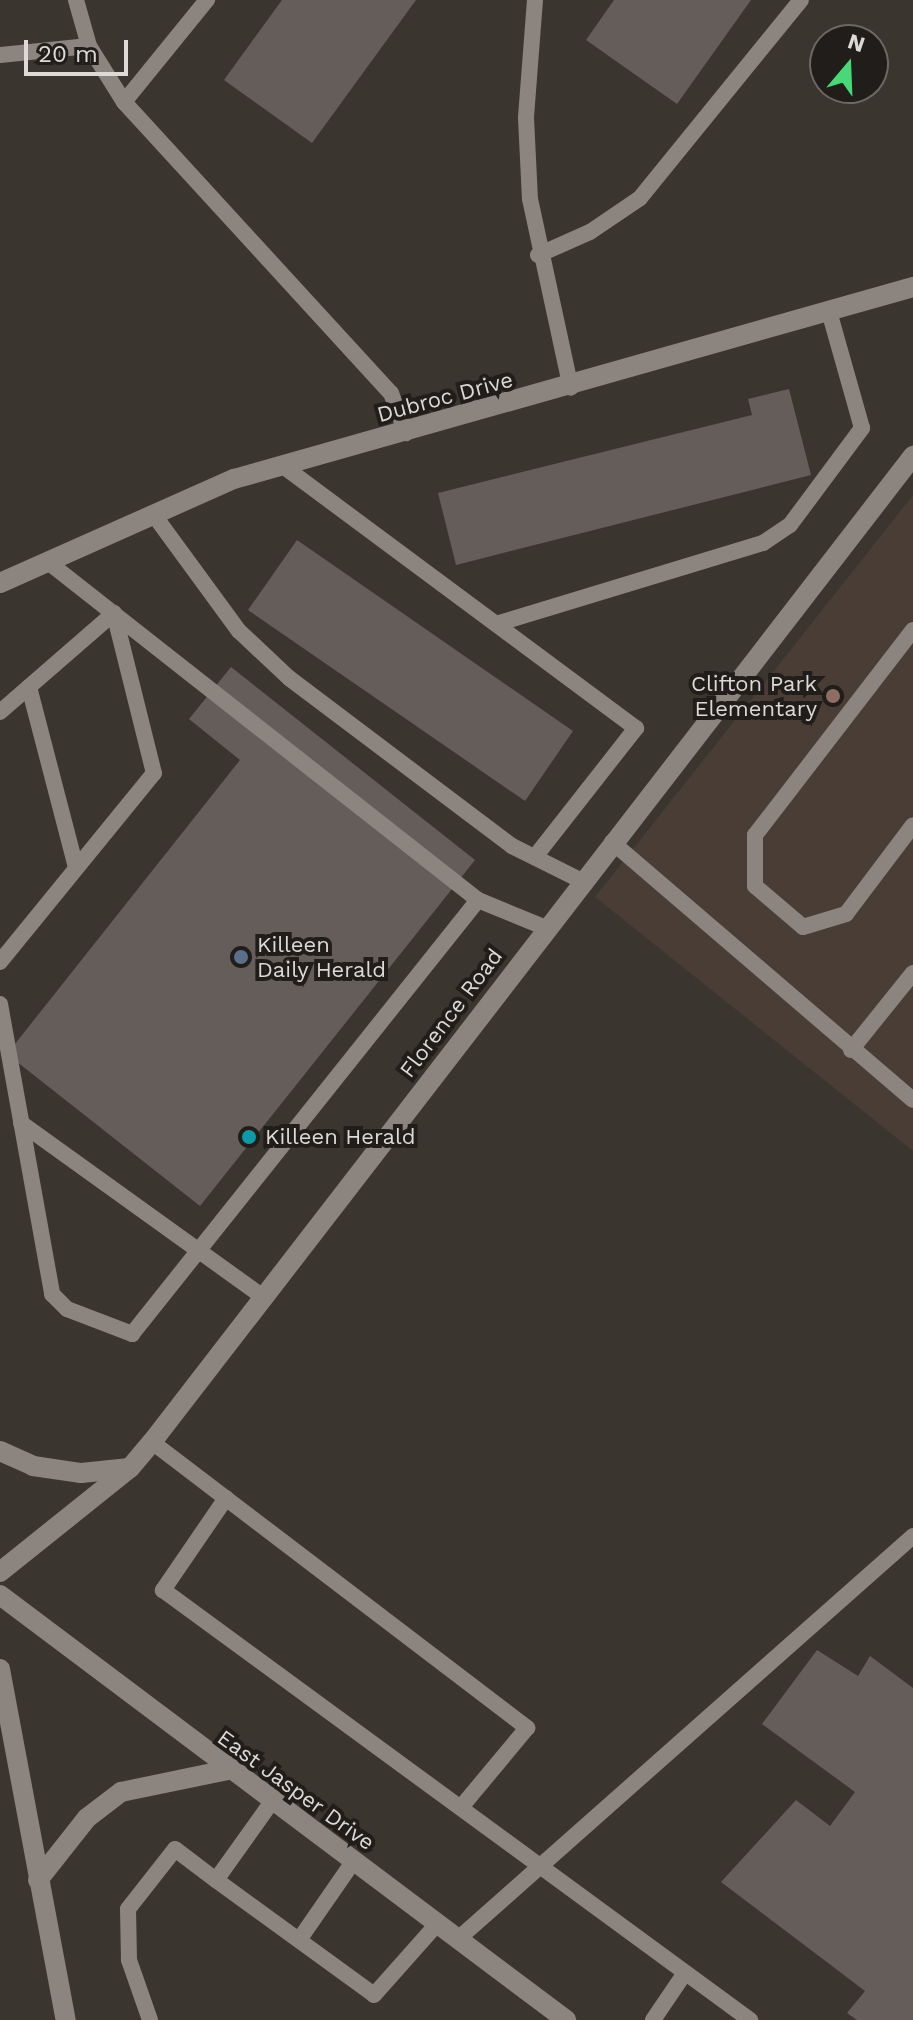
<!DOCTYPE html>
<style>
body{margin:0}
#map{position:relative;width:913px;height:2020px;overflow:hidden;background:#3b3530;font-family:"Work Sans",sans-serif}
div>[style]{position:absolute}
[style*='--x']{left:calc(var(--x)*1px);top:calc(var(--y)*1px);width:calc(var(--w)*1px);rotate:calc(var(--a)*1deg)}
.built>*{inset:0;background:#493d35}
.building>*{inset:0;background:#645d59}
.service>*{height:16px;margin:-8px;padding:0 8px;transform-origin:8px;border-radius:8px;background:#8c847f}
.minor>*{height:20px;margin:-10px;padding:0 10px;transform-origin:10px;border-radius:10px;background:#8c847f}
.tertiary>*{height:20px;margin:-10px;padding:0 10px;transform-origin:10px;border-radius:10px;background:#8c847f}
.secondary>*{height:20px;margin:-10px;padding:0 10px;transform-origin:10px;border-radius:10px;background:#8c847f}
.dots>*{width:22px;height:22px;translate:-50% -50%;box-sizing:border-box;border:4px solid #201d1b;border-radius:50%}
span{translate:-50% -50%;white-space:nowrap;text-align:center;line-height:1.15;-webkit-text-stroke:8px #201d1b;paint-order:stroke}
.street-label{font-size:22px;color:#ddd9d6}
.poi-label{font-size:22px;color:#ddd9d6}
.right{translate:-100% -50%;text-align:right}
.left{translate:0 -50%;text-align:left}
.north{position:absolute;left:809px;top:24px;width:80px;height:80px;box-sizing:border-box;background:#201d1b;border:2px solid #6c6866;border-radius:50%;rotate:19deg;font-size:22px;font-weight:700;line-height:32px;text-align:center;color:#ddd9d6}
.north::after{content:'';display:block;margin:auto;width:28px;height:36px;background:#49d778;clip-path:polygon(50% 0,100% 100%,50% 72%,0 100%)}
.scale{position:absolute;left:24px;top:40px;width:104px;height:36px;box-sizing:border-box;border:4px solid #ddd9d6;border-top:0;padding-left:10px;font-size:24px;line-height:28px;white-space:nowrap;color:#ddd9d6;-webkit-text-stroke:6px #201d1b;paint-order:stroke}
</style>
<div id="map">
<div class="built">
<i style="clip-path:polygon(913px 495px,913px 1151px,595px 897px)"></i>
</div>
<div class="building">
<i style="clip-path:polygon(282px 0,416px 0,312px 143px,224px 80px)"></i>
<i style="clip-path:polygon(614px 0,751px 0,677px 104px,586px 40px)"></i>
<i style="clip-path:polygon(789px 389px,811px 475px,456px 565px,438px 493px,752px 415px,748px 399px)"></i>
<i style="clip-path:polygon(297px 540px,573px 731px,525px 801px,248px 610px)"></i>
<i style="clip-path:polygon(231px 667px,475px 860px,200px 1206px,7px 1054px,240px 760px,189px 719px)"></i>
<i style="clip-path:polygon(817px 1650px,858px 1676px,870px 1656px,913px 1688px,913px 2020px,857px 2020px,847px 2013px,865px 1991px,721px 1882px,796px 1800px,830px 1826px,855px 1792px,762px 1724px)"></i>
</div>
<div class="service">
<i style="--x:76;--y:0;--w:48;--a:74.2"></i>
<i style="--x:89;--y:46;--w:66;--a:58"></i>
<i style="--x:124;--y:102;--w:395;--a:47.5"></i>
<i style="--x:391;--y:393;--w:43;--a:69.4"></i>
<i style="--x:535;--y:0;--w:118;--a:94.4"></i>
<i style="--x:526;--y:118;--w:81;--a:87.2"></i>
<i style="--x:530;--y:199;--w:193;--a:77.8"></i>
<i style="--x:0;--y:55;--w:89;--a:-5.8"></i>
<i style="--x:124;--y:102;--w:132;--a:-50.9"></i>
<i style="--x:538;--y:255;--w:57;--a:-23.9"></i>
<i style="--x:590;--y:232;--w:60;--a:-34.2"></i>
<i style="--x:640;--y:198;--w:255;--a:-50.9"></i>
<i style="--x:283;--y:466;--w:440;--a:36.6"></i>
<i style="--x:636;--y:728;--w:164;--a:128.1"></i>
<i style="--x:154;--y:515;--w:144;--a:53.8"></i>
<i style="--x:239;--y:631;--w:69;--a:43.2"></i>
<i style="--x:289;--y:678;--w:279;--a:37"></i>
<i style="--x:512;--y:846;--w:78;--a:26.6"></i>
<i style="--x:48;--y:562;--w:547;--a:38.17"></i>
<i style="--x:478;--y:900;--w:74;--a:22.4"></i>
<i style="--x:496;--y:624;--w:279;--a:-16.9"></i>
<i style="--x:763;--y:543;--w:32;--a:-34"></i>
<i style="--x:790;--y:525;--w:121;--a:-53.4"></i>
<i style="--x:862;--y:428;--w:117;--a:-105.8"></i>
<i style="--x:913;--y:630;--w:259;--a:127.6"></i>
<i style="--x:755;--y:835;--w:51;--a:90"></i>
<i style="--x:755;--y:886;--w:63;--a:40.5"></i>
<i style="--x:803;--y:927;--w:45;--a:-16.8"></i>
<i style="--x:846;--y:914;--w:111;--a:-53"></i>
<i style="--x:29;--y:687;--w:186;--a:75.4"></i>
<i style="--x:0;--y:712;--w:151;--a:-41"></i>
<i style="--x:114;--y:613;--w:165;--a:76"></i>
<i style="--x:154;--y:773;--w:244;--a:129.2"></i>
<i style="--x:612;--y:842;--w:396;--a:40.6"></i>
<i style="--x:0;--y:1004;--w:295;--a:79.8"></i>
<i style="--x:52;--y:1294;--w:21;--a:45"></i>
<i style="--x:67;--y:1309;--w:70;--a:21"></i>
<i style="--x:132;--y:1334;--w:555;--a:-51.44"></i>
<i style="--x:851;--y:1050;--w:99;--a:-51.2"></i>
<i style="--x:21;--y:1123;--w:298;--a:35.7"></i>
<i style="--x:152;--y:1442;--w:472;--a:37.3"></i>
<i style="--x:527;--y:1728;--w:102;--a:129.8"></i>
<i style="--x:226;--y:1498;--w:112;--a:124.4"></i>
<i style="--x:163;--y:1590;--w:728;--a:36.22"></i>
<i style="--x:216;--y:1880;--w:195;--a:36"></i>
<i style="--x:374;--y:1995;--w:95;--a:-48.4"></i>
<i style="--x:458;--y:1939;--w:608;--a:-41.53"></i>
<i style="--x:299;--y:1940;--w:95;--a:-55.3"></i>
<i style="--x:150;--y:2020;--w:64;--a:-109.3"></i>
<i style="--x:129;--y:1960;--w:51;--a:-91.1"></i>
<i style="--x:128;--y:1909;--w:76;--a:-51.9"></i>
<i style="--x:175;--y:1849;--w:51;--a:37.1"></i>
<i style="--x:216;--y:1880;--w:95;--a:-54.5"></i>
<i style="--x:653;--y:2020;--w:57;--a:-55.8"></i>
</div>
<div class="minor">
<i style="--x:0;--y:583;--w:256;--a:-24"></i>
<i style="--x:234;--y:479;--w:706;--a:-15.79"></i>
</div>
<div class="tertiary">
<i style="--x:0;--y:1572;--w:166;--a:-38.7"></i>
<i style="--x:130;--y:1468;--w:34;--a:-50"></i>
<i style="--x:152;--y:1442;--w:1246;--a:-52.34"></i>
<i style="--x:0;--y:1595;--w:708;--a:36.9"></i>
</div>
<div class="secondary">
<i style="--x:0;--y:1451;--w:36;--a:24"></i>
<i style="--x:33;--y:1466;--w:49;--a:8.3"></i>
<i style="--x:81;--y:1473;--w:49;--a:-5.8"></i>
<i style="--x:0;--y:1669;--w:357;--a:79.4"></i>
<i style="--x:38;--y:1880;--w:79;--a:-51.7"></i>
<i style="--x:87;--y:1818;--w:43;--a:-37.4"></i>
<i style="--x:121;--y:1792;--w:108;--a:-11.7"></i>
</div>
<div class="dots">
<i style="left:833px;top:696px;background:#8d6e63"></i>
<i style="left:241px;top:957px;background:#5c6f8a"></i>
<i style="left:249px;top:1137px;background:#0f9aa8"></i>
</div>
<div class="street-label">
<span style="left:445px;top:397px;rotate:-15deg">Dubroc Drive</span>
<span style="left:451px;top:1013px;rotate:-53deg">Florence Road</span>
<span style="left:296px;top:1790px;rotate:36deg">East Jasper Drive</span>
</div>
<div class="poi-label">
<span class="right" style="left:817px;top:696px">Clifton Park<br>Elementary</span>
<span class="left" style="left:257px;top:957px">Killeen<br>Daily Herald</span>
<span class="left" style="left:265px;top:1137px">Killeen Herald</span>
</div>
<div class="north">N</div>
<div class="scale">20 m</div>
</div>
